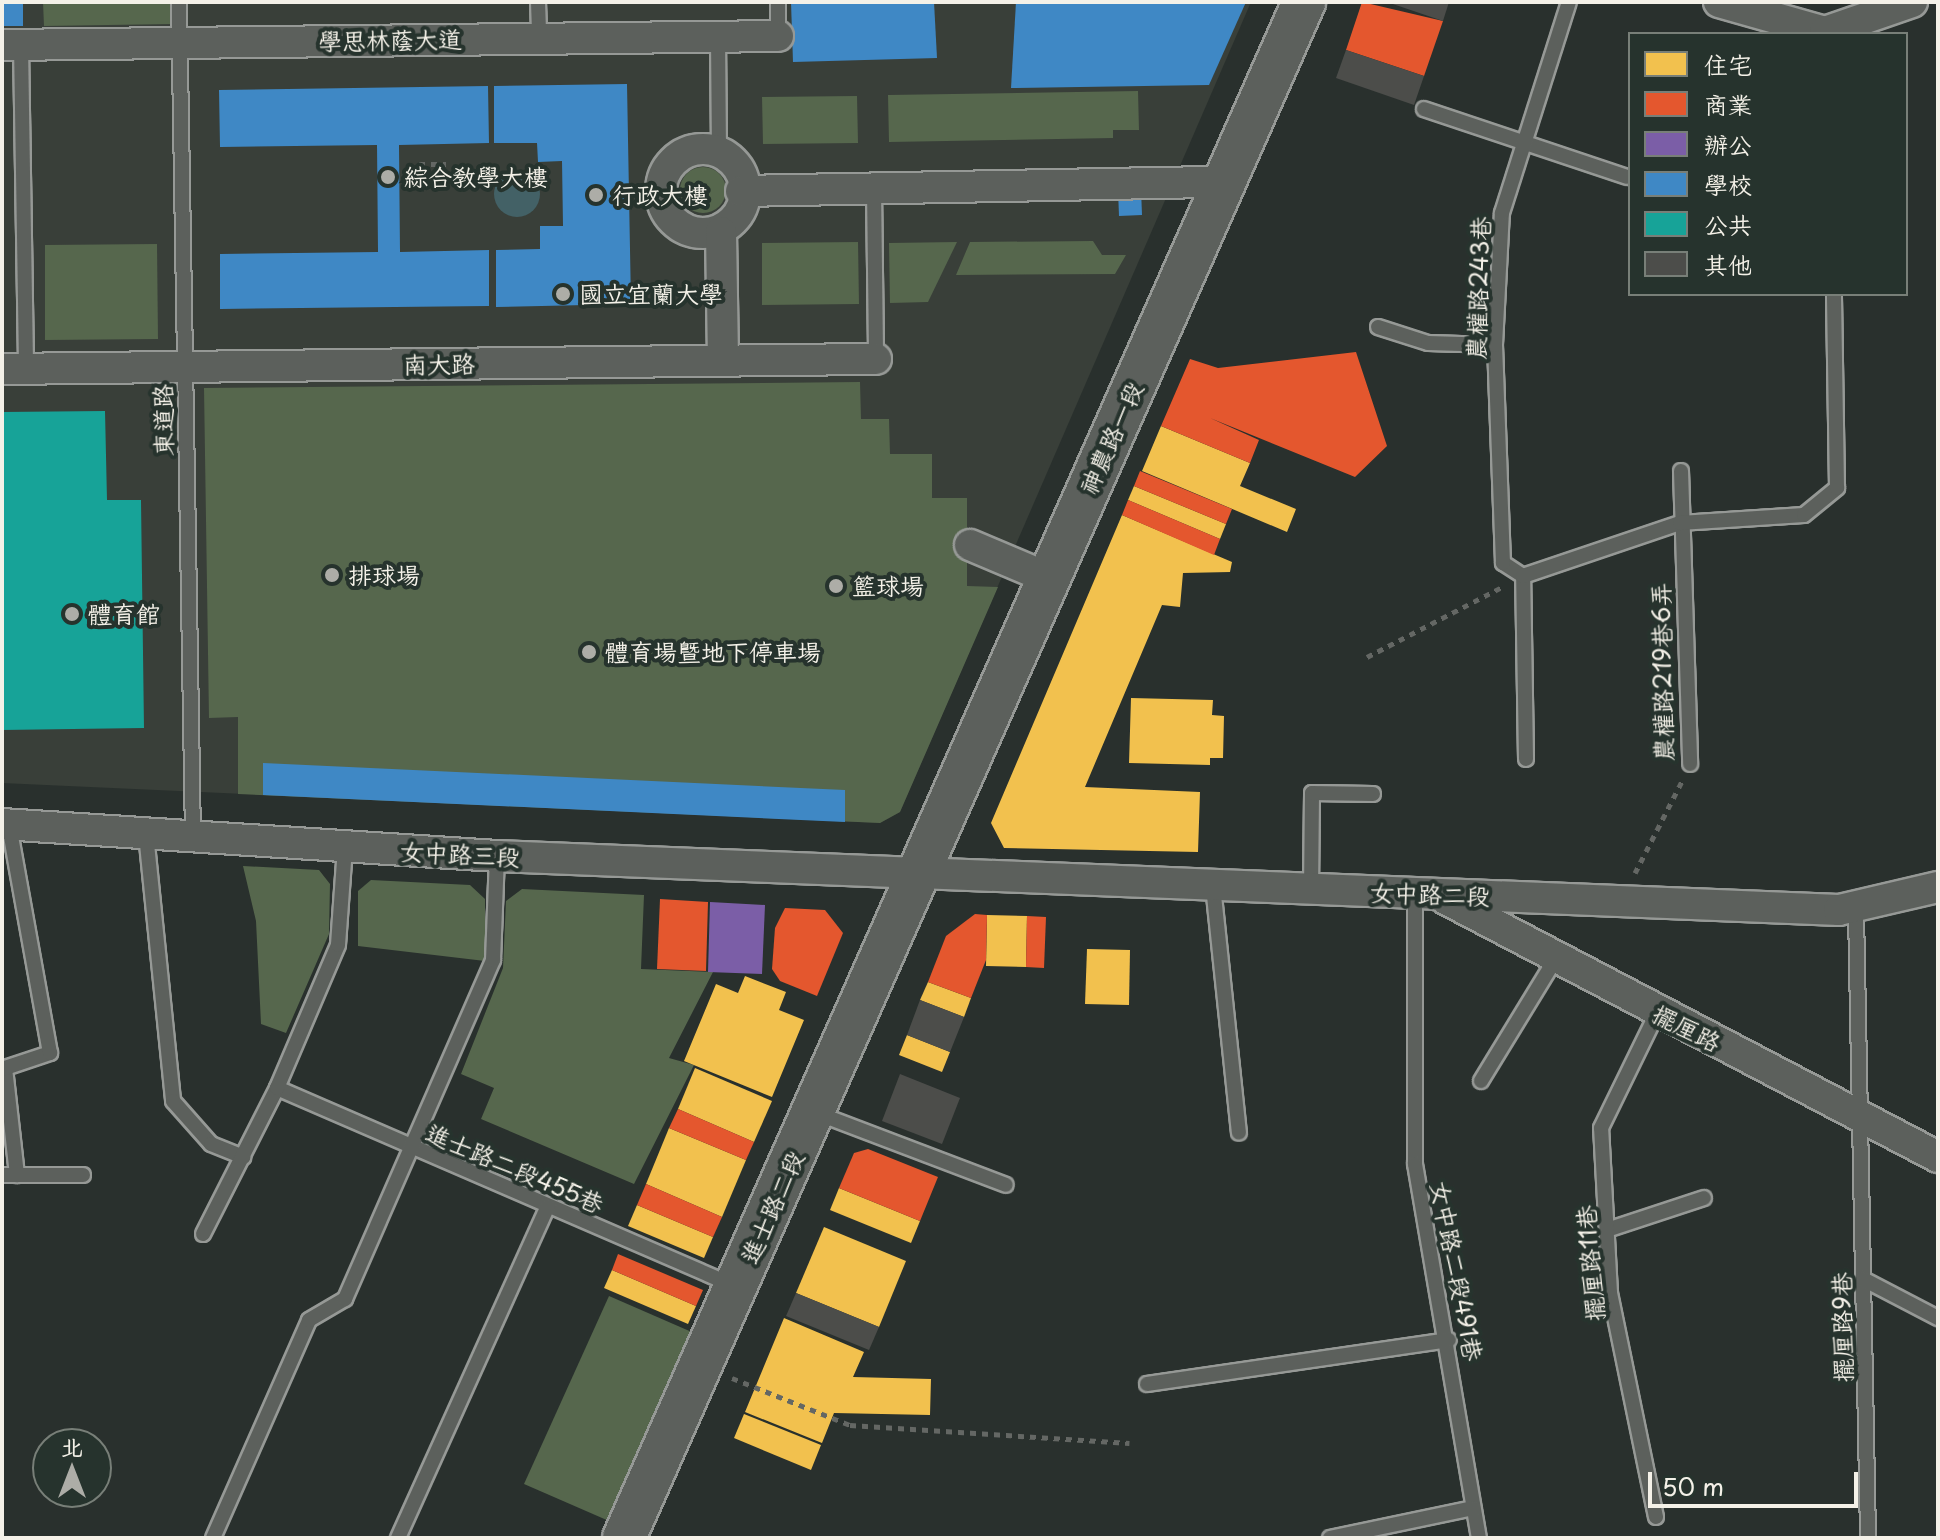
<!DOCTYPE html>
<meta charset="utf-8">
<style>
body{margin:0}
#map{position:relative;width:1940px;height:1540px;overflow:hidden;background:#29302d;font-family:"Playpen Sans","LXGW WenKai TC",sans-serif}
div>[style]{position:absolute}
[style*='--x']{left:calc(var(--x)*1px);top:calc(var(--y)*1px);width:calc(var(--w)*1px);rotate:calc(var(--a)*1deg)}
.built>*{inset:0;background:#393f39}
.green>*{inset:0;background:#56674d}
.round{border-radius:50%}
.water>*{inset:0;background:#436166}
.homes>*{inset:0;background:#f2c14e}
.shops>*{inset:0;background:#e4572e}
.offices>*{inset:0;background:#7b5ea7}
.schools>*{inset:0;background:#3f88c5}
.public>*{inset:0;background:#17a398}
.building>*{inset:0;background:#4c4d4a}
.path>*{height:5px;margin-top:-2.5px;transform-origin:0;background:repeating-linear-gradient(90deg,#646764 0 6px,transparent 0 12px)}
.roads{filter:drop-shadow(2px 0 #969996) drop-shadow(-2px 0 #969996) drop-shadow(0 2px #969996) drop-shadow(0 -2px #969996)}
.lane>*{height:14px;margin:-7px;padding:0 7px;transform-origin:7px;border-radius:7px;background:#5c605c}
.street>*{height:30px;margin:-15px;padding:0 15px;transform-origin:15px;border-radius:15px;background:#5c605c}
.street>.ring{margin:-15px;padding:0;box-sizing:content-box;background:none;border:30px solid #5c605c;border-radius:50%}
.secondary>*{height:42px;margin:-21px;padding:0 21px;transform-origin:21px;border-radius:21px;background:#5c605c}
.dots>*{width:22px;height:22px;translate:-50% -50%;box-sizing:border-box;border:4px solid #26332d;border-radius:50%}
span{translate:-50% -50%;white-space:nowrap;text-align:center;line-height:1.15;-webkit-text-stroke:8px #26332d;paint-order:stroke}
.street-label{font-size:24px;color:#f4f1e8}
.poi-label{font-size:24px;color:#f4f1e8}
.left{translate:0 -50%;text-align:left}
.frame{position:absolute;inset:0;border:4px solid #f4f1e8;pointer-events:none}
.legend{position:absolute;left:1628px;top:32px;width:280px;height:264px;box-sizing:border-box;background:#26332d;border:2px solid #787f78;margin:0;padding:10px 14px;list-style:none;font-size:24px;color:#f4f1e8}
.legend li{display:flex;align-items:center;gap:16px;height:40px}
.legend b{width:40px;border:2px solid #787f78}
.north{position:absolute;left:32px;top:1428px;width:80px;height:80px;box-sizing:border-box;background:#26332d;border:2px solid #787f78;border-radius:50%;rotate:0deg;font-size:22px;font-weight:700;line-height:32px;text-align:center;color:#f4f1e8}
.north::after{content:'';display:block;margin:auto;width:28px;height:36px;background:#adada7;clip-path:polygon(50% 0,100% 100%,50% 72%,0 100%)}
.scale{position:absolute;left:1648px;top:1472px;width:210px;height:36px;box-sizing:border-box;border:4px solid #f4f1e8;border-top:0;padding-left:10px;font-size:24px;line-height:28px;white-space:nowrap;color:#f4f1e8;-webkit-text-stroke:6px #26332d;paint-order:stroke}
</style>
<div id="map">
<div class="built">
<i style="clip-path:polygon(2px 2px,1251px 2px,900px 812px,880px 823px,2px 783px)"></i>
</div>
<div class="green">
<i style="clip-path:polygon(43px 2px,173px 2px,173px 24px,44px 26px)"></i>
<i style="clip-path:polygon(1138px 91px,1139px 130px,1113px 130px,1113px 138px,889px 142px,888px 95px)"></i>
<i style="clip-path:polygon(857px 96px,858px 143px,763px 144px,762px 97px)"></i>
<i class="round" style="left:680px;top:167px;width:46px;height:46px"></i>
<i style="clip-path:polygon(1093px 241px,1102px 255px,1126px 255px,1115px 274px,956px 275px,970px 242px)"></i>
<i style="clip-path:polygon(858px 242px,859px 304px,762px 305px,762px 243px)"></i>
<i style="clip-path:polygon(957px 242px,928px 302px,890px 303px,889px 243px)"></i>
<i style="clip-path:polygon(157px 244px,158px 339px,45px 340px,45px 245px)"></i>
<i style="clip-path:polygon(860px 382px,861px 419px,889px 419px,890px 454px,932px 454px,932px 498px,967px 498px,967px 586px,998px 587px,900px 812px,880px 823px,238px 794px,238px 717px,209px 718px,204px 388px)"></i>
<i style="clip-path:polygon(243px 866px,319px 870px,330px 884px,329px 934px,286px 1033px,261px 1024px,256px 921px)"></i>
<i style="clip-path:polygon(371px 880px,470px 885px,485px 899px,485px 961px,358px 946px,358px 891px)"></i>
<i style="clip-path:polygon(522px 889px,644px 895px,641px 969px,713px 972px,669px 1058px,694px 1065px,634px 1184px,481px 1119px,494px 1088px,461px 1074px,503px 968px,506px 901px)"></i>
<i style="clip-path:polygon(609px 1296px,694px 1333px,609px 1521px,524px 1484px)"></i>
</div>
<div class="water">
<i class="round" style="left:494px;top:171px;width:46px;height:46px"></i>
</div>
<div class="homes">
<i style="clip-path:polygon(1161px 426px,1250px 463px,1240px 486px,1296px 509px,1287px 532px,1142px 471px)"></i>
<i style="clip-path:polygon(1134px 486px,1226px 524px,1220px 539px,1128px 500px)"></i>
<i style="clip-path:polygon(1122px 515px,1232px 562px,1230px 572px,1183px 573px,1180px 607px,1162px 605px,1085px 787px,1200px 792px,1198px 852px,1004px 848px,991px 823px)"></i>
<i style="clip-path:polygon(1131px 698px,1213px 700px,1212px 715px,1224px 716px,1223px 758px,1210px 758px,1210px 765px,1129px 763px)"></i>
<i style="clip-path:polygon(987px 915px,1027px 916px,1026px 967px,986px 966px)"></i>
<i style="clip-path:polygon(1087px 949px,1130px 950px,1129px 1005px,1085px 1004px)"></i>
<i style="clip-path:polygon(745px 976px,786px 992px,779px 1010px,804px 1020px,772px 1097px,684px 1061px,716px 984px,738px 993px)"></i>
<i style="clip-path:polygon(928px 982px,971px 998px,964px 1017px,920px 1000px)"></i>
<i style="clip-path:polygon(907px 1035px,950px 1052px,942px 1072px,899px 1055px)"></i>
<i style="clip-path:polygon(695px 1068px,772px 1101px,754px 1142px,678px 1109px)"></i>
<i style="clip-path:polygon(669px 1128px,746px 1160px,722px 1217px,646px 1184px)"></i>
<i style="clip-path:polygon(839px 1188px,920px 1221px,911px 1243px,830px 1210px)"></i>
<i style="clip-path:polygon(637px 1205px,713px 1237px,704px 1258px,628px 1226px)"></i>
<i style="clip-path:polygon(824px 1227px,906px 1261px,879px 1327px,796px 1293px)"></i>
<i style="clip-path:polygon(612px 1270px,696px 1306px,688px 1324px,604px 1288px)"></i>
<i style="clip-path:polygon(784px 1318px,864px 1352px,853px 1377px,931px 1379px,930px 1415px,834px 1413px,822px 1443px,745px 1412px)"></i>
<i style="clip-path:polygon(744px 1414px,821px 1445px,811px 1470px,734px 1438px)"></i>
</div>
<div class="shops">
<i style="clip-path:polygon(1362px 2px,1443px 21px,1424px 76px,1346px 50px)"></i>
<i style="clip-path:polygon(1356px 352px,1387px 446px,1355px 477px,1210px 418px,1259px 440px,1250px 463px,1161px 426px,1190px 359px,1218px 368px)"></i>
<i style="clip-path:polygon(1140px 471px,1232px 509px,1226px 524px,1134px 486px)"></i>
<i style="clip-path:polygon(1128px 500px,1220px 539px,1214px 555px,1122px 515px)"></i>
<i style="clip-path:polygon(660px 899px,708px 902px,706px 971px,657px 969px)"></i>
<i style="clip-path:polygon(785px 908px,825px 910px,843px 933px,817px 996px,780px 981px,772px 969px,775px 928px)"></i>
<i style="clip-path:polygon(975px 914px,987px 915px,986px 960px,971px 998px,928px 982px,946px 936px)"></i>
<i style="clip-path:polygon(1027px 916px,1046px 917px,1044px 968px,1026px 967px)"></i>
<i style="clip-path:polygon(678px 1109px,754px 1142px,746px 1160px,669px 1128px)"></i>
<i style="clip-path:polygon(868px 1149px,938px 1177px,920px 1221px,839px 1188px,854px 1153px)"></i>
<i style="clip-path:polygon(646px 1184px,722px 1217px,713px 1237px,637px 1205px)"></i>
<i style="clip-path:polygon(618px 1254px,703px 1290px,696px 1306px,612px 1270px)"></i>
</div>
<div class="offices">
<i style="clip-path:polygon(710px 902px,765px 905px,762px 974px,708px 972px)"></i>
</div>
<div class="schools">
<i style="clip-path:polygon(2px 2px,23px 2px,23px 26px,2px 26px)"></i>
<i style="clip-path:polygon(791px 2px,934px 2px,937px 58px,793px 62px)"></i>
<i style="clip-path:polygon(1016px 2px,1246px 2px,1209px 85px,1011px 88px)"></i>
<i style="clip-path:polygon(627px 84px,631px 304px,496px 307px,496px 250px,540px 249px,540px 226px,563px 226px,562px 161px,538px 162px,537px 143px,494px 143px,494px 86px)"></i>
<i style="clip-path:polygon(488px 86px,489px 143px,399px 145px,400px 252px,489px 250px,489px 306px,220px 309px,220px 254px,378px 252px,377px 145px,220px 147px,219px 90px)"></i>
<i style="clip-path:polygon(1141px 189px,1142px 215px,1119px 216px,1118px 190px)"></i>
<i style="clip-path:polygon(263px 763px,845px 790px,845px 822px,263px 795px)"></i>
</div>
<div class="public">
<i style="clip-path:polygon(105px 411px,107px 500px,141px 500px,144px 728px,2px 730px,2px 412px)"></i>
</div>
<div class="building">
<i style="clip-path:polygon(1387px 2px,1449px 2px,1443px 21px)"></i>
<i style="clip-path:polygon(1346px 50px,1424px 76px,1414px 105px,1336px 78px)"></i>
<i style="clip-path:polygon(920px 1000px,964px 1017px,950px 1052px,907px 1035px)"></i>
<i style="clip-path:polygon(900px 1074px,960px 1098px,942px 1144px,882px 1121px)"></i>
<i style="clip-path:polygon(796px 1293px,879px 1327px,869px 1350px,786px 1316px)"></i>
</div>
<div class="path">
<i style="--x:419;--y:164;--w:27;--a:0"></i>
<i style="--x:1367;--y:657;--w:154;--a:-27.4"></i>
<i style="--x:1635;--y:873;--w:106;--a:-62.9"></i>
<i style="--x:732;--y:1378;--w:127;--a:21.7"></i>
<i style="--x:850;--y:1425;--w:280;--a:3.7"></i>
</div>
<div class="roads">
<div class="lane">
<i style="--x:179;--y:2;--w:835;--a:89.04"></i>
<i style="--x:538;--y:2;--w:36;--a:88"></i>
<i style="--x:778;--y:2;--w:34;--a:90"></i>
<i style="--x:718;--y:37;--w:112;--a:89.5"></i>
<i style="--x:21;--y:45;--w:324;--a:89.1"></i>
<i style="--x:1424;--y:109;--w:214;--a:18.5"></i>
<i style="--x:874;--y:188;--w:171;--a:89.3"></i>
<i style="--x:1378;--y:327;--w:52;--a:17.7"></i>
<i style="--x:1428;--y:343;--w:67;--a:1.7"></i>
<i style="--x:1681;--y:471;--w:293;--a:88.2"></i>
<i style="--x:1523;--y:576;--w:24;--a:-147"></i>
<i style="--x:1503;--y:563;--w:218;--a:-92.1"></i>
<i style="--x:1495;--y:345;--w:132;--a:-87"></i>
<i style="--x:1502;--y:213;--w:221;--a:-72.4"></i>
<i style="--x:1526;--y:759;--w:183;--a:-90.9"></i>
<i style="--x:1523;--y:576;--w:166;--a:-18.7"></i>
<i style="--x:1680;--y:523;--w:124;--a:-3.7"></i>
<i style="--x:1804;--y:515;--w:43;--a:-39.3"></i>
<i style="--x:1837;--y:488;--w:194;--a:-90.9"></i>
<i style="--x:146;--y:834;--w:268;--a:84.2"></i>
<i style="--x:173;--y:1101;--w:57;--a:48.5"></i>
<i style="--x:211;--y:1144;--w:35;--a:22"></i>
<i style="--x:1213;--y:886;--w:248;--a:84"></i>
<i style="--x:1311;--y:890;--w:97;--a:-89.4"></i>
<i style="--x:1312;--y:793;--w:61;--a:0.9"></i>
<i style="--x:1415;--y:894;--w:270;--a:90"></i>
<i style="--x:1415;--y:1164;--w:379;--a:80.3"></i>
<i style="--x:1856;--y:911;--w:627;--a:88.9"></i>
<i style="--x:5;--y:1068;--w:108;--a:83.6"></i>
<i style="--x:2;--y:1069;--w:51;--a:-18.4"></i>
<i style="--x:50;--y:1053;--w:232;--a:-100.2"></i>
<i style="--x:1481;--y:1081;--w:144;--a:-58.6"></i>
<i style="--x:277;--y:1088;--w:496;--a:23.4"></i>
<i style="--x:814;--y:1112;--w:205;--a:20.8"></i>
<i style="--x:2;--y:1175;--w:81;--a:0"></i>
<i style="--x:1607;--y:1230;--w:102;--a:-18.3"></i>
<i style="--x:203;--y:1234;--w:164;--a:-63.1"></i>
<i style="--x:277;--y:1088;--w:155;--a:-66.9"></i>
<i style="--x:338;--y:945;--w:98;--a:-85.9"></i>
<i style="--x:1863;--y:1279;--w:85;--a:27.5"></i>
<i style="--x:1147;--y:1384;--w:305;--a:-8.3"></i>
<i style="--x:1656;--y:1517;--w:229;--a:-101.6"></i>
<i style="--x:1610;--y:1293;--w:165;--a:-93.1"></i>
<i style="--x:1601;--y:1128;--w:128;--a:-64"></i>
<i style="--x:213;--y:1538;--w:238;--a:-66.2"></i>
<i style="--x:309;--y:1320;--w:42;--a:-30.3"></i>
<i style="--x:345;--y:1299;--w:370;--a:-66.4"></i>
<i style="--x:493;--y:960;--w:104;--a:-87.8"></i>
<i style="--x:398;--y:1538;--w:364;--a:-65.7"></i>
<i style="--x:1330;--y:1538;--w:146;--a:-11.8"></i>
</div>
<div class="street">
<i style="--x:1719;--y:2;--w:110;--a:15.8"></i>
<i style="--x:1825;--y:32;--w:92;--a:-19"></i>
<i style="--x:2;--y:45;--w:776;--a:-0.66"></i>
<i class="ring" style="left:661px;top:149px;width:54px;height:54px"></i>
<i style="--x:741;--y:191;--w:483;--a:-1.1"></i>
<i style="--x:721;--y:232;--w:128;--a:89.1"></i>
<i style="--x:2;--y:369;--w:874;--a:-0.66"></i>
<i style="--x:970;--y:545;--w:85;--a:22.9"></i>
<i style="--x:2;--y:824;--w:496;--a:3.7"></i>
<i style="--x:497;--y:856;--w:1343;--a:2.3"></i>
<i style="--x:1839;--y:910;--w:102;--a:-13.1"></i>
<i style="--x:1444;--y:898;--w:558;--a:27.67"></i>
</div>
<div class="secondary">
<i style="--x:624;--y:1538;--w:1680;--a:-66.12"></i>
</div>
</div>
<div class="dots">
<i style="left:388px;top:177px;background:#adada7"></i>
<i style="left:596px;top:195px;background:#adada7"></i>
<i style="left:563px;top:294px;background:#adada7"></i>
<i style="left:332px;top:575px;background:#adada7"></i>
<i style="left:836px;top:586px;background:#adada7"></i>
<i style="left:72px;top:614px;background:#adada7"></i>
<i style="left:589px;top:652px;background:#adada7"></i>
</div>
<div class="street-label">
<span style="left:390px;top:40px;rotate:-1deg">學思林蔭大道</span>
<span style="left:1478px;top:288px;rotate:-88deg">農權路243巷</span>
<span style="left:439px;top:364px;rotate:-1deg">南大路</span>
<span style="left:163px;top:420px;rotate:-91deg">東道路</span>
<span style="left:1111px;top:438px;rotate:-66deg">神農路一段</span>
<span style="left:1662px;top:672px;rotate:-91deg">農權路219巷6弄</span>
<span style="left:460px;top:854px;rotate:3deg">女中路三段</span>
<span style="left:1430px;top:894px;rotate:2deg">女中路二段</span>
<span style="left:1687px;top:1028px;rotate:27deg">擺厘路</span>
<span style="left:515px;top:1168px;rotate:23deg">進士路二段455巷</span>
<span style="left:772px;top:1207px;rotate:-66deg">進士路二段</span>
<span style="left:1590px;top:1263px;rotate:-95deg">擺厘路11巷</span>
<span style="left:1457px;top:1271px;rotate:79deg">女中路二段491巷</span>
<span style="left:1842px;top:1327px;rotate:-91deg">擺厘路9巷</span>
</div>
<div class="poi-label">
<span class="left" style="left:404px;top:177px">綜合教學大樓</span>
<span class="left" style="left:612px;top:195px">行政大樓</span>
<span class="left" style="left:579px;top:294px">國立宜蘭大學</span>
<span class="left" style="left:348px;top:575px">排球場</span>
<span class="left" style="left:852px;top:586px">籃球場</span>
<span class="left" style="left:88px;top:614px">體育館</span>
<span class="left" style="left:605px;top:652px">體育場暨地下停車場</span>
</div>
<div class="frame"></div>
<ul class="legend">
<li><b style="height:22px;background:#f2c14e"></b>住宅</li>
<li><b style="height:22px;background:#e4572e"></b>商業</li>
<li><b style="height:22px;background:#7b5ea7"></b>辦公</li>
<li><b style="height:22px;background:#3f88c5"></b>學校</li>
<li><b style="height:22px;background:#17a398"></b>公共</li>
<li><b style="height:22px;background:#4c4d4a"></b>其他</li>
</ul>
<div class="north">北</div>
<div class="scale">50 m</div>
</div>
